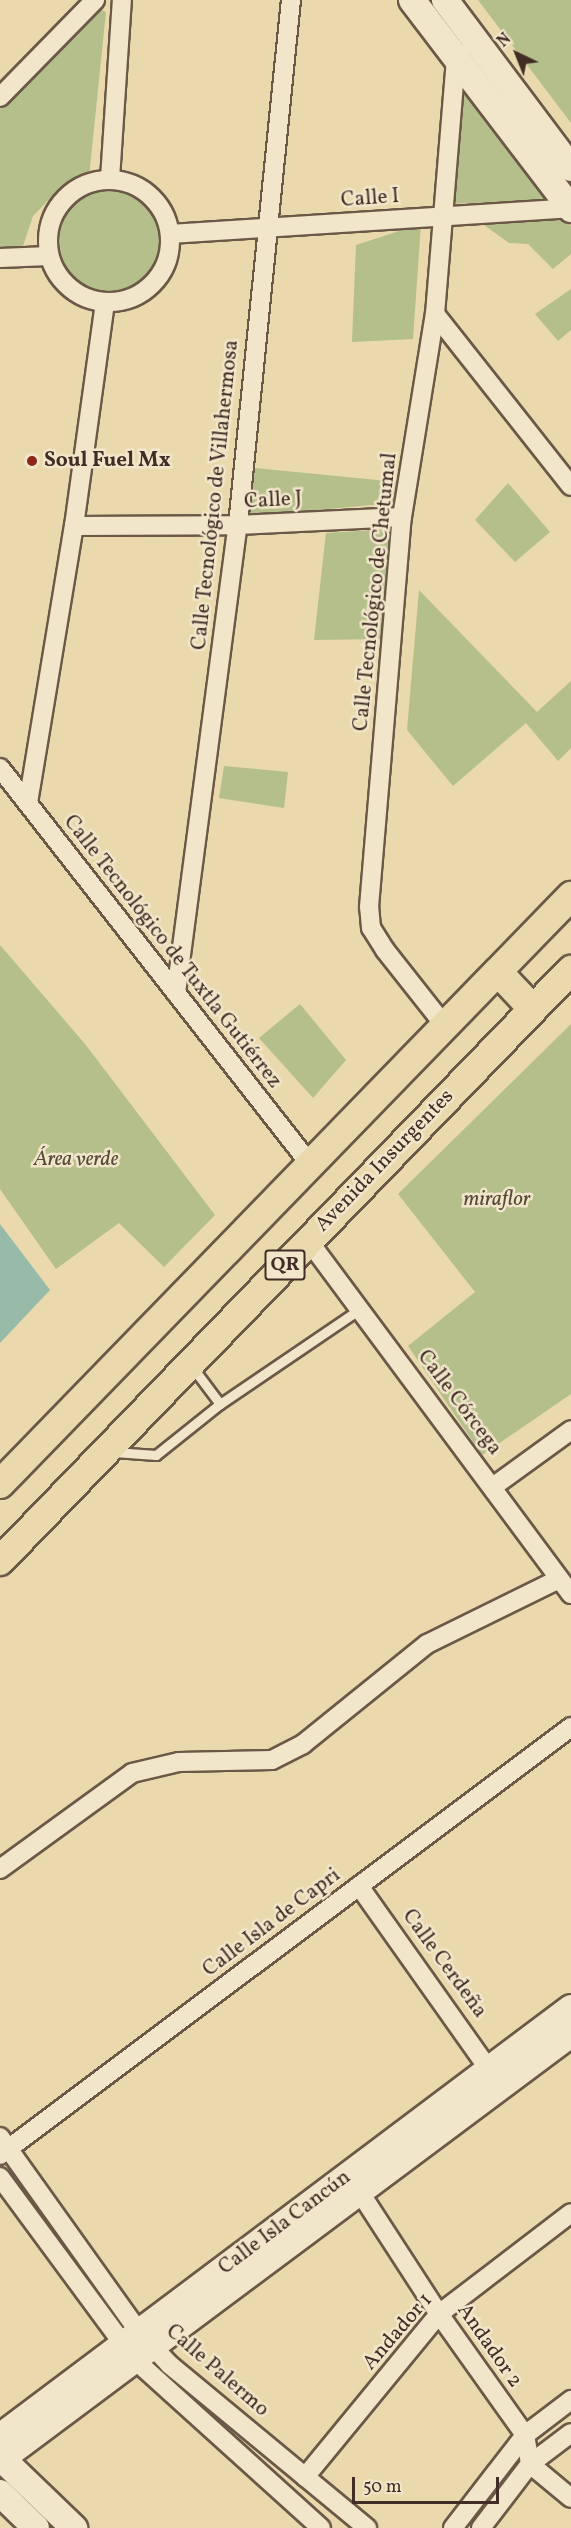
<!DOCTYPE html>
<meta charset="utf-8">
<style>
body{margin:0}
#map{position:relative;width:571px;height:2528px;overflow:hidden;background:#e9d9ad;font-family:Vollkorn,serif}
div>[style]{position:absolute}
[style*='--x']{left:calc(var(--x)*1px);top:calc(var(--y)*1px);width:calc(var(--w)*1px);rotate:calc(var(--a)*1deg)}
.green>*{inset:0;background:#b5bf8b}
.round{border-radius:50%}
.water>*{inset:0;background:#97baa9}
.roads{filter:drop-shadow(2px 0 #6b5847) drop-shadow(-2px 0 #6b5847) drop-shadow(0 2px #6b5847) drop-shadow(0 -2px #6b5847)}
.lane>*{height:9px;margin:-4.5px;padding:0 4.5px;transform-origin:4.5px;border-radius:4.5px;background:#f1e6ca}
.street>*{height:18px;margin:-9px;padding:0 9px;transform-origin:9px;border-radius:9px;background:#f1e6ca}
.street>.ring{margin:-9px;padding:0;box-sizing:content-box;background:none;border:18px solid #f1e6ca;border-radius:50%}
.secondary>*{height:26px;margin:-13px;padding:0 13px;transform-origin:13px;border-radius:13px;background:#f1e6ca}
.primary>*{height:28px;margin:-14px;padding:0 14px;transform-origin:14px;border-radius:14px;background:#e9d9ad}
.dots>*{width:16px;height:16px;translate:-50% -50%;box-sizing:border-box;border:3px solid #f1e6ca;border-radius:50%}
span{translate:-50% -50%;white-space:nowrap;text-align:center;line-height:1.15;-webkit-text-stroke:5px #f1e6ca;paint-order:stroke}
.shield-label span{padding:2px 4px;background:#f1e6ca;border:2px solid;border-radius:4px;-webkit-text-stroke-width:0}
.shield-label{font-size:20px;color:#412d25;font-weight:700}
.street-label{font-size:21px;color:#412d25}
.poi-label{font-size:21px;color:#412d25;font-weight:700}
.left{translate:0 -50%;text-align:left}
.park-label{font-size:21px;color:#584a39;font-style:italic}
.north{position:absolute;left:487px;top:24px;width:60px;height:60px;-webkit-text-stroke:4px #f1e6ca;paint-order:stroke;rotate:317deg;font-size:16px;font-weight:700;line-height:24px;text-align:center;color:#412d25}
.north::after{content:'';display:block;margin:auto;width:21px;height:27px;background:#412d25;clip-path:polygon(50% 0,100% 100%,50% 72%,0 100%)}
.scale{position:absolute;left:352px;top:2477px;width:147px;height:27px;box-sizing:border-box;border:3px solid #412d25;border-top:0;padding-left:8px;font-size:18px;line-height:21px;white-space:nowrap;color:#412d25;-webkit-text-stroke:4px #f1e6ca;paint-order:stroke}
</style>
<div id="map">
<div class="green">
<i style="clip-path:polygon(478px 0,571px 0,571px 123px)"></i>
<i style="clip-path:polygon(98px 8px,106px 12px,89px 177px,54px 194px,33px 216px,23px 246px,0 254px,0 109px)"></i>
<i style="clip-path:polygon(458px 75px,553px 200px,446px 204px)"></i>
<i class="round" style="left:54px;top:189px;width:108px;height:108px"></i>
<i style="clip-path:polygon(561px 216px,571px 226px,571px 254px,553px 269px,528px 244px,509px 243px,484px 225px)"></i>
<i style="clip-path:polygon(421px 224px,413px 339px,352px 342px,356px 245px)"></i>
<i style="clip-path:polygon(571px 289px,571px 330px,558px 341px,535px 314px)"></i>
<i style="clip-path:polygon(255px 468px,398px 482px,395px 503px,249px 516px)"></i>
<i style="clip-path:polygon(508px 483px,550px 532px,515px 562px,475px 520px)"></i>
<i style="clip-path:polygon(392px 529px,381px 639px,314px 640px,326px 533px)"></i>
<i style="clip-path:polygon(419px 590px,537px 712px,571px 681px,571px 748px,558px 761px,526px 723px,453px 786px,407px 730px)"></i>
<i style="clip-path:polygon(224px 766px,288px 772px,284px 808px,219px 798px)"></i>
<i style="clip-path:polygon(0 945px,85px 1044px,215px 1215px,164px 1267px,119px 1223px,56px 1269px,0 1189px)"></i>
<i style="clip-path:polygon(300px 1004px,346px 1060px,313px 1098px,259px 1038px)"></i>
<i style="clip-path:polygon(571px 1024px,571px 1394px,482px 1455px,408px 1346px,475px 1292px,398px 1194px)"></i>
</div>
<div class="water">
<i style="clip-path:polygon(0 1224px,50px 1290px,0 1343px)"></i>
</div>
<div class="roads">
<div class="lane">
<i style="--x:193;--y:1368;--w:45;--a:53.1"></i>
<i style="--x:114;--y:1452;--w:42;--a:4.1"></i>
<i style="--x:156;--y:1455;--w:82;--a:-38.6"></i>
<i style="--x:220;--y:1404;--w:169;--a:-34.2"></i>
</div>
<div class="street">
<i style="--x:0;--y:97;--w:136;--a:-45.6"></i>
<i style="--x:110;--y:179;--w:179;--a:-86.2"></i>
<i class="ring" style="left:48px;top:180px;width:104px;height:104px"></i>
<i style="--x:171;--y:234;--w:401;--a:-3.7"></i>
<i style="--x:0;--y:258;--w:49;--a:-2.3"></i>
<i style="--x:435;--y:314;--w:219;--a:51.7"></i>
<i style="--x:74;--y:526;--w:164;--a:-0.3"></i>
<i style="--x:238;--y:525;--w:164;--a:-2.8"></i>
<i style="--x:0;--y:768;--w:503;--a:51.95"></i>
<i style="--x:28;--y:803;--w:281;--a:-80.6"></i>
<i style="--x:74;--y:526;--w:226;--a:-82.1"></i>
<i style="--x:176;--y:993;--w:472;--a:-82.5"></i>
<i style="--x:238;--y:525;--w:528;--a:-84.24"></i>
<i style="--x:445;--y:1026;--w:97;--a:-128.3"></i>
<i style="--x:385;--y:950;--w:26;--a:-122"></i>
<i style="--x:371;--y:928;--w:21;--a:-95"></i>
<i style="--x:369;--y:907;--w:391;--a:-85.2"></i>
<i style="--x:402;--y:517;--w:206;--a:-80.8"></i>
<i style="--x:435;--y:314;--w:257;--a:-85.3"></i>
<i style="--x:456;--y:58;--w:6;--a:-45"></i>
<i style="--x:308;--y:1240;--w:441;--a:53.4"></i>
<i style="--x:494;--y:1486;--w:95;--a:-36"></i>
<i style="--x:0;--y:1869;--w:163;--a:-36"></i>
<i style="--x:132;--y:1773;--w:48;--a:-13.2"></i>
<i style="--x:179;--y:1762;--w:93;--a:-1.2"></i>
<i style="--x:272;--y:1760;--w:35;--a:-27"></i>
<i style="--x:303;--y:1744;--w:159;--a:-38.9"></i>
<i style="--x:427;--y:1644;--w:147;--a:-26.2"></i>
<i style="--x:359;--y:1886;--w:235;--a:54.7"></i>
<i style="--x:0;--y:2137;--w:239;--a:54.5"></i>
<i style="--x:139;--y:2332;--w:45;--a:46.8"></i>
<i style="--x:170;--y:2365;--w:256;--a:39.6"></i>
<i style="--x:0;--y:2155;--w:714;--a:-36.85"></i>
<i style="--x:0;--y:2177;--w:226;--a:53.6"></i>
<i style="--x:134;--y:2359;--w:252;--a:42.1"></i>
<i style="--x:359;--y:2191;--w:147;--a:57"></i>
<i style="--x:439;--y:2314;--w:148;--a:54.6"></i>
<i style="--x:525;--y:2435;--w:29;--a:80"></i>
<i style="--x:530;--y:2464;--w:53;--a:39.7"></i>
<i style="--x:305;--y:2477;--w:211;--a:-50.6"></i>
<i style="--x:439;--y:2314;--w:166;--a:-37.4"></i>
<i style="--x:453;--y:2528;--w:118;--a:-52.3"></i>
<i style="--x:525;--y:2435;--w:58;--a:-37.3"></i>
<i style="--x:481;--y:2528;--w:81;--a:-52.6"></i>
<i style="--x:530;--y:2464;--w:51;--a:-37.1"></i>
</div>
<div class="secondary">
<i style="--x:412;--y:0;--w:263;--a:52.7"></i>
<i style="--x:445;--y:0;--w:210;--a:53.1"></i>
<i style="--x:0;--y:2437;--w:714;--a:-36.92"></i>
<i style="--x:0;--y:2457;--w:103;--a:43.8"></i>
<i style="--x:0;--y:2460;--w:712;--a:-36.73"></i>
<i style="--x:0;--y:2493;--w:50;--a:44.2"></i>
</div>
<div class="primary">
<i style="--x:498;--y:972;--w:51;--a:46.6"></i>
<i style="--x:0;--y:1484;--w:820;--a:-45.84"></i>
<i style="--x:0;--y:1561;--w:822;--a:-45.99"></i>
</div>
</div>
<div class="dots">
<i style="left:32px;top:461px;background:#8f2418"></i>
</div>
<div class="shield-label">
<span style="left:285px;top:1265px">QR</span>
</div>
<div class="street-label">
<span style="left:370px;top:199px;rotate:-4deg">Calle I</span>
<span style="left:216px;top:495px;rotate:-84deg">Calle Tecnológico de Villahermosa</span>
<span style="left:273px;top:501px;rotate:-3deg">Calle J</span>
<span style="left:376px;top:592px;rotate:-84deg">Calle Tecnológico de Chetumal</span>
<span style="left:172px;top:952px;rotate:52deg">Calle Tecnológico de Tuxtla Gutiérrez</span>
<span style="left:385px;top:1161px;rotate:-46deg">Avenida Insurgentes</span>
<span style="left:459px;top:1403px;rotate:53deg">Calle Córcega</span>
<span style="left:272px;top:1923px;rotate:-37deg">Calle Isla de Capri</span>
<span style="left:444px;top:1964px;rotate:54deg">Calle Cerdeña</span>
<span style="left:285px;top:2223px;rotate:-37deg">Calle Isla Cancún</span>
<span style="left:398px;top:2332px;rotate:-49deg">Andador 1</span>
<span style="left:489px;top:2346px;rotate:55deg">Andador 2</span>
<span style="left:217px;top:2371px;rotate:41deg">Calle Palermo</span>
</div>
<div class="poi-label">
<span class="left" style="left:44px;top:461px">Soul Fuel Mx</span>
</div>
<div class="park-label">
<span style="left:76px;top:1160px">Área verde</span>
<span style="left:497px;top:1200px">miraflor</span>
</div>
<div class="north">N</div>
<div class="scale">50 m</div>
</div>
